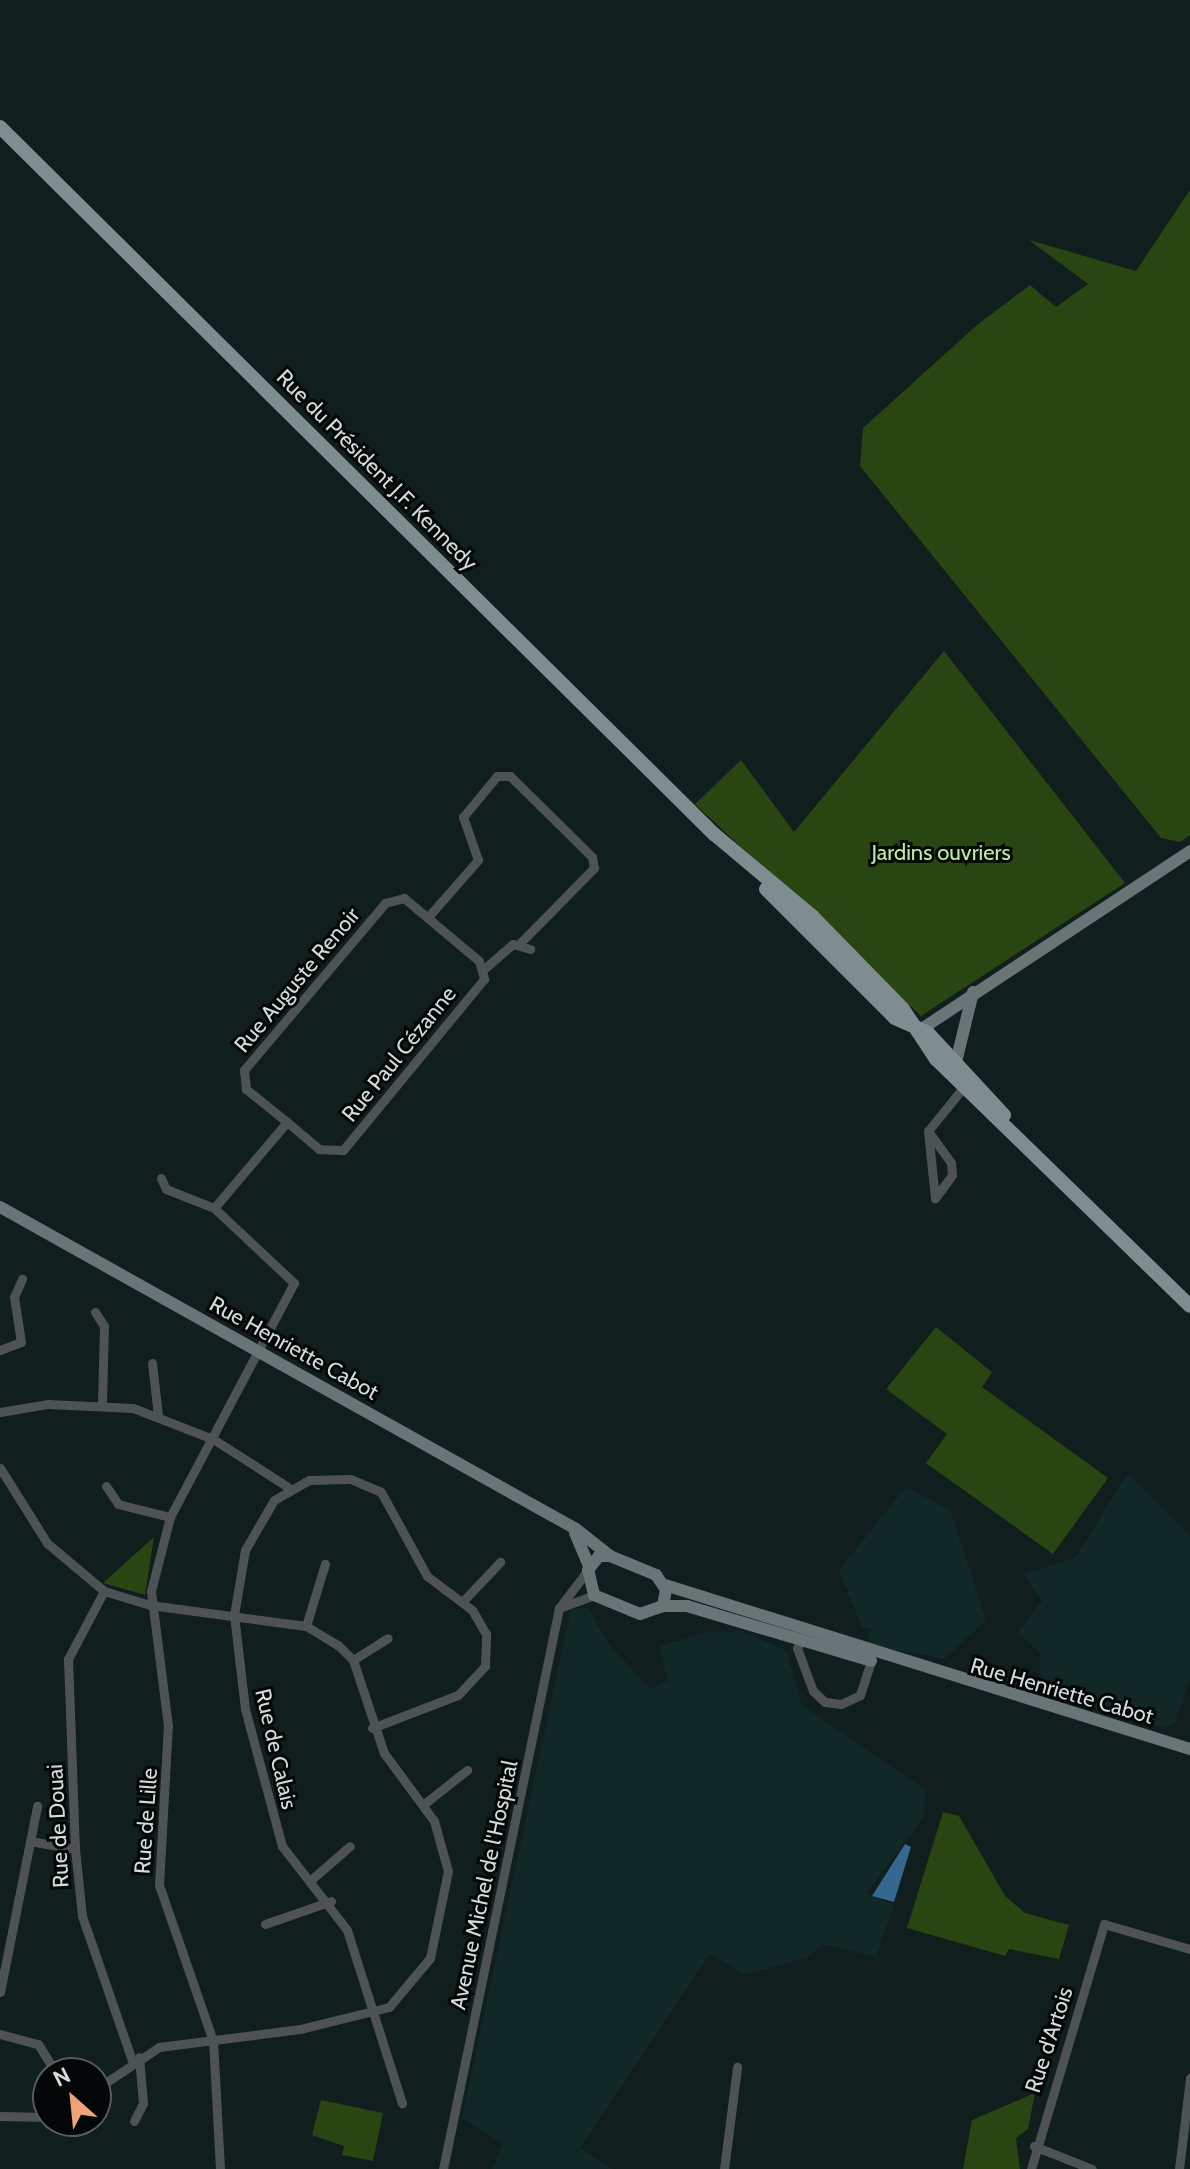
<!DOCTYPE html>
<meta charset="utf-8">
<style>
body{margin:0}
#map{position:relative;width:1190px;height:2169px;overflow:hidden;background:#101e1d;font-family:Cabin,sans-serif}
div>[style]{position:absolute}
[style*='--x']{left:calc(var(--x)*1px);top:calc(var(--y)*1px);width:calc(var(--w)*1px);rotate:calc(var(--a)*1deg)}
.built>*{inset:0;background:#112827}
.green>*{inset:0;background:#294511}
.water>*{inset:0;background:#36678f}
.street>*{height:9px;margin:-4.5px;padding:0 4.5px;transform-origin:4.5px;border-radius:4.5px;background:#4d5355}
.secondary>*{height:12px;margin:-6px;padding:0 6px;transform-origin:6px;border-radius:6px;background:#697477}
.primary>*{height:14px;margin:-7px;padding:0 7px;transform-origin:7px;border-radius:7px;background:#7f8c90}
span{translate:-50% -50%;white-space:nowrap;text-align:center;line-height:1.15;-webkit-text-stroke:6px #030707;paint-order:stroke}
.street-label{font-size:22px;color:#d2dcdb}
.park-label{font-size:22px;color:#bdec9d}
.north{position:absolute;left:32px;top:2057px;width:80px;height:80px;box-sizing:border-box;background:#030707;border:2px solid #565c5c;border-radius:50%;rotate:333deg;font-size:22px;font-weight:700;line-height:32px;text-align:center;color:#d2dcdb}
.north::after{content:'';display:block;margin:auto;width:28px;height:36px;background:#f0a278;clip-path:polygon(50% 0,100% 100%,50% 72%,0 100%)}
</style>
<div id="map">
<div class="built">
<i style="clip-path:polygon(1128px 1473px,1190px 1536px,1190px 1677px,1175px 1724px,1163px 1728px,1042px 1693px,1039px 1652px,1018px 1632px,1042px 1601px,1024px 1574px,1075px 1558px)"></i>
<i style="clip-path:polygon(906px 1487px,950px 1510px,986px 1620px,944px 1659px,867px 1644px,871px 1629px,862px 1627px,839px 1570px)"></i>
<i style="clip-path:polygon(588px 1608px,610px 1646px,651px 1689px,667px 1681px,660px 1646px,706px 1632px,741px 1631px,786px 1650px,802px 1705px,926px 1790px,923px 1818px,867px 1893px,894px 1905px,876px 1957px,823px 1944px,806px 1958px,744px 1975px,710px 1954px,580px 2148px,613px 2169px,492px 2169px,503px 2144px,462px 2118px,571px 1609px)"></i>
</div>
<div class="green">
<i style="clip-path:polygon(1190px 190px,1190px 835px,1180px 842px,1161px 838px,860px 466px,863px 428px,977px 325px,1030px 285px,1056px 307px,1088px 284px,1029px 240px,1136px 271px)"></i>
<i style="clip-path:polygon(944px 651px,1125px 883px,921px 1016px,695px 804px,741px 760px,794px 832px)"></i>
<i style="clip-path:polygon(936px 1327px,992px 1372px,982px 1387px,1108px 1478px,1053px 1554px,926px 1463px,947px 1434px,886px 1389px)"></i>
<i style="clip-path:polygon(154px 1537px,145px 1595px,103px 1583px)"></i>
<i style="clip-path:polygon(943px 1812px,959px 1816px,1005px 1896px,1025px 1913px,1069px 1925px,1059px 1959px,1009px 1949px,1005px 1956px,907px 1928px)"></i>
<i style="clip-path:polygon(1035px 2093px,1028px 2129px,1016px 2138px,1020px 2169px,963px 2169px,972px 2120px)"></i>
<i style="clip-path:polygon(321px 2100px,383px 2113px,373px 2161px,342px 2155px,344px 2146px,312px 2135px)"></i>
</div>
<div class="water">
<i style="clip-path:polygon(905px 1844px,911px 1847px,894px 1902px,872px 1896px)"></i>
</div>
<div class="street">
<i style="--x:428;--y:917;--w:76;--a:-48.7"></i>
<i style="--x:478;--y:860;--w:46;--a:-109.2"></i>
<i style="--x:463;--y:817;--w:53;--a:-50.3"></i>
<i style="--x:497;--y:776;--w:13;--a:0"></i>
<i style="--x:510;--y:776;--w:115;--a:44.6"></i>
<i style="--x:592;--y:857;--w:11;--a:80"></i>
<i style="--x:594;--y:868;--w:104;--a:134.6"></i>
<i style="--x:484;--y:969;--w:38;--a:-41"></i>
<i style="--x:513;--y:944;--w:18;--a:16"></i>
<i style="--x:928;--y:1131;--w:39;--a:54"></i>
<i style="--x:951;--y:1163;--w:12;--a:85"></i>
<i style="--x:952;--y:1175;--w:29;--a:126"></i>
<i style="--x:161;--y:1178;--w:12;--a:66"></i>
<i style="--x:166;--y:1189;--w:52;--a:21.6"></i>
<i style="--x:935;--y:1198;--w:67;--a:-96"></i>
<i style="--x:928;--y:1131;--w:60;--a:-51"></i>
<i style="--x:95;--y:1312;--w:17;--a:57"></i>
<i style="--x:104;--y:1326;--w:78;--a:91.5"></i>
<i style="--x:0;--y:1350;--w:22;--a:-21"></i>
<i style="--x:21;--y:1342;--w:46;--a:-98.8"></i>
<i style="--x:14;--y:1297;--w:20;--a:-66"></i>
<i style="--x:152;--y:1363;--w:53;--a:83.5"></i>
<i style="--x:0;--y:1412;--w:49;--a:-9.5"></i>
<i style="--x:48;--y:1404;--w:85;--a:2.7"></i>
<i style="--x:133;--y:1408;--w:86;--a:21.2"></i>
<i style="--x:213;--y:1439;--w:89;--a:32.6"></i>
<i style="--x:0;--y:1468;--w:89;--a:57.9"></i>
<i style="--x:47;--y:1543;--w:75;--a:40.1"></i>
<i style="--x:104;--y:1591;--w:48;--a:16.9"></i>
<i style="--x:150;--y:1605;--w:157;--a:7.7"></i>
<i style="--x:306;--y:1626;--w:37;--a:31"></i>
<i style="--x:338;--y:1645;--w:21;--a:45"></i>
<i style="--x:353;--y:1660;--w:98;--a:71.6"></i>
<i style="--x:384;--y:1753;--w:84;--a:53.7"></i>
<i style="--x:434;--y:1821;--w:52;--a:74.4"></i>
<i style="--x:448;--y:1871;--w:89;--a:101.7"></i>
<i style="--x:430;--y:1958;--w:64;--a:129.9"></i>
<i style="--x:389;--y:2007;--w:92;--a:166.1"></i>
<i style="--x:300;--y:2029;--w:142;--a:172.7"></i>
<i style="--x:159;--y:2047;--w:76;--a:146.3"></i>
<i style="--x:106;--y:1486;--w:22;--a:56"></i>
<i style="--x:118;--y:1504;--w:54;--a:14"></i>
<i style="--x:104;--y:1591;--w:77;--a:117.9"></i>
<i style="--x:68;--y:1659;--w:190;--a:87.9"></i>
<i style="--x:75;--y:1849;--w:67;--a:84"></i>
<i style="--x:82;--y:1916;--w:152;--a:70.9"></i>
<i style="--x:463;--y:1601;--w:54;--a:-46.5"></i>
<i style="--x:559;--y:1608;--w:37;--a:-20"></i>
<i style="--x:306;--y:1626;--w:65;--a:-73"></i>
<i style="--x:802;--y:1639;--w:10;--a:119"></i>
<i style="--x:797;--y:1648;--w:46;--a:69.6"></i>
<i style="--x:813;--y:1691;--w:16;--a:43"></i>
<i style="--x:825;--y:1702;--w:16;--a:7"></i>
<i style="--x:841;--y:1704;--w:21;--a:-25"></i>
<i style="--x:860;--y:1695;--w:36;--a:-72"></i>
<i style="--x:353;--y:1660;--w:41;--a:-32.2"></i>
<i style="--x:372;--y:1728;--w:92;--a:-21"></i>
<i style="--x:458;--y:1695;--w:40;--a:-47"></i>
<i style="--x:485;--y:1666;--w:32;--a:-88"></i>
<i style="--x:486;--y:1634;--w:28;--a:-120"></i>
<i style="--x:472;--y:1610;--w:56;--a:-142.9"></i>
<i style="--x:427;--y:1576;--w:96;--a:-118.7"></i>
<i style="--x:381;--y:1492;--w:34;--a:-157"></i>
<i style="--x:350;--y:1479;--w:41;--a:178.6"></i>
<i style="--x:309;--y:1480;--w:40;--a:150.3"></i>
<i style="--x:274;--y:1500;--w:58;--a:120.1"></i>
<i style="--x:245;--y:1550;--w:66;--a:99.6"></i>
<i style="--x:234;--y:1615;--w:95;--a:83.3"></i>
<i style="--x:245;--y:1709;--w:142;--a:74.9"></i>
<i style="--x:282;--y:1846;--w:106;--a:52.3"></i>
<i style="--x:347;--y:1930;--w:182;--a:72.4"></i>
<i style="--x:424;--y:1804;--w:55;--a:-38.3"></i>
<i style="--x:30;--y:1841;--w:46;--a:10.1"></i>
<i style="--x:312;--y:1879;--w:50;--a:-41"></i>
<i style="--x:265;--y:1924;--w:70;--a:-19.2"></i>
<i style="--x:0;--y:1992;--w:190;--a:-78.7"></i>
<i style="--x:0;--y:2034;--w:39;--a:15"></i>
<i style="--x:38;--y:2044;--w:34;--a:58"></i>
<i style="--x:0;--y:2116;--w:48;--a:1.2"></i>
<i style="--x:134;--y:2121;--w:20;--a:-63"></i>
<i style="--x:143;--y:2103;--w:46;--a:-95"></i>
<i style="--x:1034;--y:2146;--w:62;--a:21.6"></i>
<i style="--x:220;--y:2169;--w:128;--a:-93.1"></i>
<i style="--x:213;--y:2041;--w:165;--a:-109.1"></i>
<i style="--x:159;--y:1885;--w:159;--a:-86.8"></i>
<i style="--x:168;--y:1726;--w:136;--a:-97.2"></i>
<i style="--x:151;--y:1591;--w:76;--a:-75.6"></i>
<i style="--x:170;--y:1517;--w:265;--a:-62.1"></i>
<i style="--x:294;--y:1283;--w:110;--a:-136.8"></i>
<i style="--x:214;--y:1208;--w:113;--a:-49.7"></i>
<i style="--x:287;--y:1122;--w:53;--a:-141.2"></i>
<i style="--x:246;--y:1089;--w:19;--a:-96"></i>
<i style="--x:244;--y:1070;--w:219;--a:-49.8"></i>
<i style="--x:385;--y:903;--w:20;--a:-15"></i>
<i style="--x:404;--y:898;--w:98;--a:40"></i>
<i style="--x:479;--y:961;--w:19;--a:74"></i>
<i style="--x:484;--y:979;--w:222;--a:129.5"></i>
<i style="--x:343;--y:1150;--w:24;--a:-178"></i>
<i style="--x:319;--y:1149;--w:42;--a:-139.8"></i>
<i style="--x:443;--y:2169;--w:573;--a:-78.32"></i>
<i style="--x:559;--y:1608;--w:48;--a:-52.7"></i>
<i style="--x:724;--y:2169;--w:103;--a:-82.7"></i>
<i style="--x:1031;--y:2169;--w:256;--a:-73.4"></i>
<i style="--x:1104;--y:1924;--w:90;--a:16.2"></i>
<i style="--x:1179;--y:2169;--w:92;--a:-83.1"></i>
</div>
<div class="secondary">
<i style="--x:917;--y:1032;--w:328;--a:-33.5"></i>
<i style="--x:956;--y:1062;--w:72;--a:-76.3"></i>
<i style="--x:0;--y:1207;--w:660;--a:29.21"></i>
<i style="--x:576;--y:1529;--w:43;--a:38.5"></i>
<i style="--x:610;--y:1556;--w:50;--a:22.4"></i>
<i style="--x:656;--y:1575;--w:18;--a:56"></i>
<i style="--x:666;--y:1590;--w:16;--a:101"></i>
<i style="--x:663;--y:1606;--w:24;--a:161"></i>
<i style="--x:640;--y:1614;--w:50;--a:-157.6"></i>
<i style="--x:594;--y:1595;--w:26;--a:-103"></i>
<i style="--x:588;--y:1570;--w:18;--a:-52"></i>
<i style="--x:599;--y:1556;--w:11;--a:0"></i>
<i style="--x:575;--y:1533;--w:36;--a:67"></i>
<i style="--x:665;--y:1585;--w:550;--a:17.35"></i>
<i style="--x:663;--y:1606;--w:24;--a:0"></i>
<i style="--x:687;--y:1606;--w:192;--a:16.6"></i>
</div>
<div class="primary">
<i style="--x:0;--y:127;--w:1005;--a:44.72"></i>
<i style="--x:714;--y:834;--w:128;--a:39.9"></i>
<i style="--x:812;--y:916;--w:130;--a:45.6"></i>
<i style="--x:903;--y:1009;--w:60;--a:56.6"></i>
<i style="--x:936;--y:1059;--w:354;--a:44.2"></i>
<i style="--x:766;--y:889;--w:182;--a:45"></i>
<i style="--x:895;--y:1018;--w:36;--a:24"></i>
<i style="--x:928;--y:1033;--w:112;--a:47.2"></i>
</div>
<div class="street-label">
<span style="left:377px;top:470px;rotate:45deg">Rue du Président J.F. Kennedy</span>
<span style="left:297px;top:980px;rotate:-50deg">Rue Auguste Renoir</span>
<span style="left:399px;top:1054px;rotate:-51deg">Rue Paul Cézanne</span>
<span style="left:294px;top:1348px;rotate:29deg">Rue Henriette Cabot</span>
<span style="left:1062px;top:1691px;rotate:16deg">Rue Henriette Cabot</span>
<span style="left:276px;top:1749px;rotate:77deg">Rue de Calais</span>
<span style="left:146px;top:1821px;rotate:-86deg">Rue de Lille</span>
<span style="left:58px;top:1826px;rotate:-93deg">Rue de Douai</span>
<span style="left:484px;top:1885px;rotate:-78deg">Avenue Michel de l'Hospital</span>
<span style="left:1049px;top:2040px;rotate:-72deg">Rue d'Artois</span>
</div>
<div class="park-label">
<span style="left:941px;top:853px">Jardins ouvriers</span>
</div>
<div class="north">N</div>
</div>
